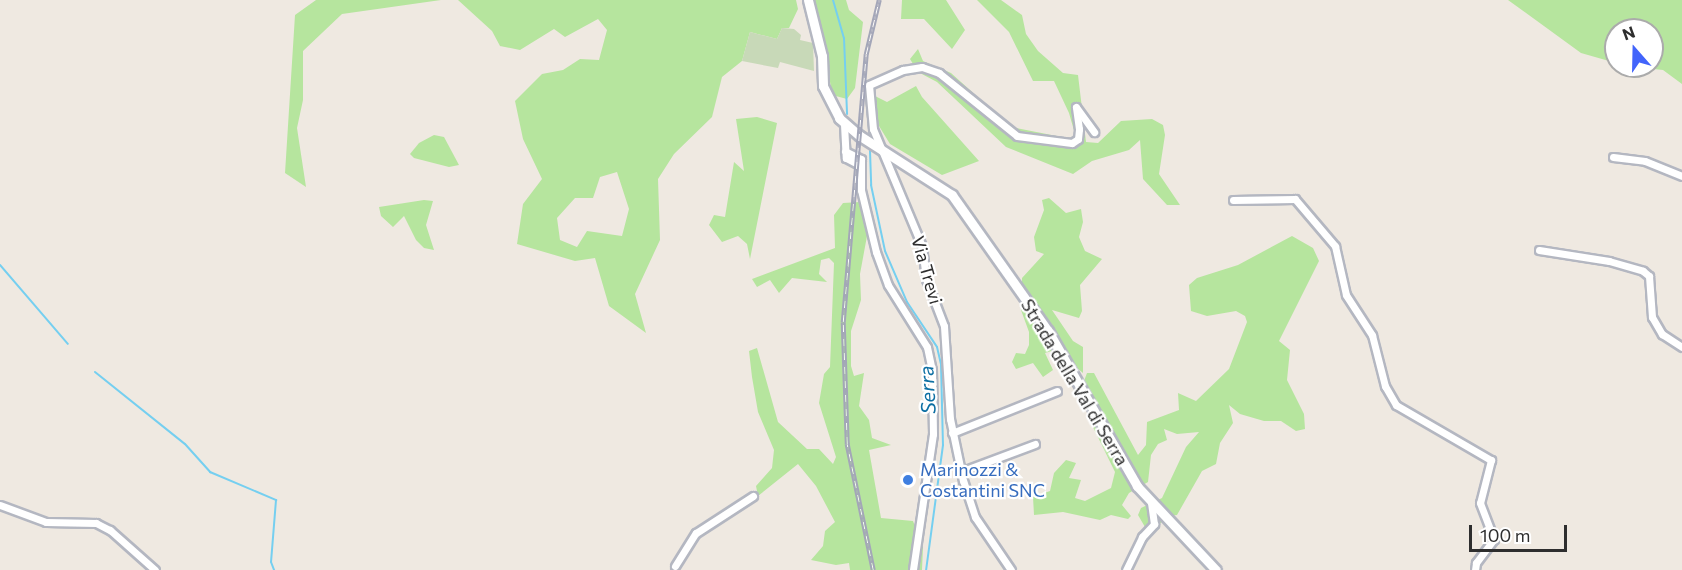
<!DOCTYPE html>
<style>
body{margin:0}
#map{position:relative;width:1682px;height:570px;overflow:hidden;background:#efe9e1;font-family:Commissioner,sans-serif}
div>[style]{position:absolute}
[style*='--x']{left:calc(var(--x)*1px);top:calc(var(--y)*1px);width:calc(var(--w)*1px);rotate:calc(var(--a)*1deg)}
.green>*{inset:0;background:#b6e59e}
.cemetery>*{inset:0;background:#c8d9b8}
.stream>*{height:2px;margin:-1px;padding:0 1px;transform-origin:1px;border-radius:1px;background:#75cff0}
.roads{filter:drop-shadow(2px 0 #b4b7c1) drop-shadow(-2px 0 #b4b7c1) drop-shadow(0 2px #b4b7c1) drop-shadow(0 -2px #b4b7c1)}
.minor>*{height:7px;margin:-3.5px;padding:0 3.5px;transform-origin:3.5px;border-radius:3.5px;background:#fff}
.tertiary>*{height:9px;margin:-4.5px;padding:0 4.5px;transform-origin:4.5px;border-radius:4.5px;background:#fff}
.rail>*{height:4.5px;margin-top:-2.25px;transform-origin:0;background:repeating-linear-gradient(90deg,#fff 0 7px,#a3a6b8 0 14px);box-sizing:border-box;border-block:2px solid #a3a6b8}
.dots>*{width:16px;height:16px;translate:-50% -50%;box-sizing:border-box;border:3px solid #fff;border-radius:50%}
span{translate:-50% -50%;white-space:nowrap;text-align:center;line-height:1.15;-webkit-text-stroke:4.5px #fff;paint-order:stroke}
.street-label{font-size:18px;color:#2e2e2e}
.shop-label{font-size:18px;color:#366cbe}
.left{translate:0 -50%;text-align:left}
.water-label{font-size:20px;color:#0d6fa3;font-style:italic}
.north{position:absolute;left:1604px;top:18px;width:60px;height:60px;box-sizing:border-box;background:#fff;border:2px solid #ababab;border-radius:50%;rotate:340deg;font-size:16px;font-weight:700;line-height:24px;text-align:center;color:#2e2e2e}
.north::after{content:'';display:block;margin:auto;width:21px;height:27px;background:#4264fb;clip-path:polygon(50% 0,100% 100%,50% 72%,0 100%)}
.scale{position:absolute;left:1469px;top:525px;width:98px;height:27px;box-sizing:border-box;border:3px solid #2e2e2e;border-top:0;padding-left:8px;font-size:18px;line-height:21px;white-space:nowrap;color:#2e2e2e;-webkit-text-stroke:4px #fff;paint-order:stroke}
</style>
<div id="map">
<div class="green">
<i style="clip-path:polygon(316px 0,441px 0,342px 14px,303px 51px,303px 100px,297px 128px,306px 187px,285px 173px,295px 15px)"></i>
<i style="clip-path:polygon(evenodd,458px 0,796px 0,798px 9px,789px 28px,782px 28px,777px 39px,750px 32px,742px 61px,722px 77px,712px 117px,674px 154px,658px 179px,660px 240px,635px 294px,646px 333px,609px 306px,595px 258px,575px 261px,517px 244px,523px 204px,542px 179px,523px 139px,515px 101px,542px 74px,563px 70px,580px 59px,599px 60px,607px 30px,598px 19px,565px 37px,554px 29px,520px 50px,500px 46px,492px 31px,458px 0,617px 172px,629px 209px,622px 236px,587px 231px,577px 247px,560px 240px,557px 218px,575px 198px,593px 198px,600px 177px,617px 172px)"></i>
<i style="clip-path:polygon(813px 0,846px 0,849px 10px,863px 22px,855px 88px,847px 99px,832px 95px,822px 29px)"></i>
<i style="clip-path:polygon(902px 0,946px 0,965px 30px,952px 49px,924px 19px,901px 19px)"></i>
<i style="clip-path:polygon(977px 0,1001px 0,1022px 15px,1026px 34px,1038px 51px,1063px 73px,1078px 75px,1086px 142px,1098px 143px,1121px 121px,1152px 119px,1163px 125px,1165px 135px,1159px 174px,1180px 205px,1167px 205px,1143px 179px,1140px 140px,1129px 150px,1092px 161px,1073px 174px,1006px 147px,937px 82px,918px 72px,910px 59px,918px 49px,923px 61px,951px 73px,1011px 127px,1072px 139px,1075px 134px,1069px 113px,1054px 81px,1033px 81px,1009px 32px)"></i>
<i style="clip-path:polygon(1508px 0,1682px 0,1682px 84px,1663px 70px,1625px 66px,1652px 66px,1652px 30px,1616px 30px,1616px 63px,1581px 53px)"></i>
<i style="clip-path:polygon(916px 86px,922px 97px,979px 161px,942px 175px,890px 144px,879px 126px,873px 95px,887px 102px)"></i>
<i style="clip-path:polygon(757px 117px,777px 123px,750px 259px,747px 244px,738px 236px,722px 242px,709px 225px,714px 215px,725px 217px,734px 162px,744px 171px,736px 119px)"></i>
<i style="clip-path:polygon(434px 135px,444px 137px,459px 165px,449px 167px,414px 158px,410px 154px,419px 143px)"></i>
<i style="clip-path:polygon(1049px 198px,1066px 213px,1081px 209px,1083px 222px,1079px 237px,1085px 251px,1102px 259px,1080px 285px,1082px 311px,1079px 318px,1052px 310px,1073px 341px,1083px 347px,1083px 373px,1055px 350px,1045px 353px,1053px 370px,1043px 377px,1033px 363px,1016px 369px,1012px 362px,1016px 353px,1025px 354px,1029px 345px,1029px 332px,1021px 310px,1022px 278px,1044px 254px,1036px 251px,1034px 237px,1044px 210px,1042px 200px)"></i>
<i style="clip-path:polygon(424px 200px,433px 201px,426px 225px,434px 250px,424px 248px,416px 240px,404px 216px,393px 227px,381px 216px,379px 207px)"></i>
<i style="clip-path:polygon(860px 202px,867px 236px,860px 274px,861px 300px,851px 331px,851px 366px,854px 376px,864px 373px,859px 406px,869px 420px,872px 438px,891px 445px,869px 450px,881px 518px,913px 521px,923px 547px,922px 570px,850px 570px,849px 563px,836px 565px,811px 560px,823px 546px,825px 531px,835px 522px,816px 486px,798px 464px,758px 496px,756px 486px,772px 468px,774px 450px,758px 412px,752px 377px,749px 351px,757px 348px,778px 422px,807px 449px,819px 449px,833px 464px,836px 457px,819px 403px,824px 374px,830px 367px,834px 263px,829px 258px,821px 260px,819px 274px,827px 282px,792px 278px,779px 293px,770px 280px,757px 287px,752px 279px,835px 248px,834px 215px,843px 203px)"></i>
<i style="clip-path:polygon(1292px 236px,1313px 248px,1319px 261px,1279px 341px,1290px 350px,1287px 380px,1304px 414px,1305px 429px,1296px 431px,1281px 421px,1264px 421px,1240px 414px,1229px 405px,1233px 423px,1220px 443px,1216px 464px,1202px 471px,1177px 515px,1169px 516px,1157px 526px,1145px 527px,1138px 515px,1141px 508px,1162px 498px,1186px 447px,1199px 432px,1177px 434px,1164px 429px,1167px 440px,1158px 444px,1151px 455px,1148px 482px,1129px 493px,1122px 505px,1131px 516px,1128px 519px,1111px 515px,1100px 520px,1063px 512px,1034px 515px,1033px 497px,1050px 491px,1054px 473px,1066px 460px,1076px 463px,1069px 478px,1081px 480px,1075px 498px,1085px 501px,1111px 488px,1115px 472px,1091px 423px,1098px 412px,1084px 381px,1087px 373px,1094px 373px,1138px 455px,1146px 445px,1147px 422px,1179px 410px,1178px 393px,1196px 401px,1229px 369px,1247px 322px,1245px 316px,1236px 311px,1207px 316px,1191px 311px,1189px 285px,1197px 278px,1238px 265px)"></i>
</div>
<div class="cemetery">
<i style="clip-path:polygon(782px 28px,794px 29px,801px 35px,800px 40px,813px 43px,814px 71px,780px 62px,778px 68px,742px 61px,750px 32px,777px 39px)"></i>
</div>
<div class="stream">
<i style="--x:833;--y:0;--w:40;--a:74"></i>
<i style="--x:844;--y:38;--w:76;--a:87.7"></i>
<i style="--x:870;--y:151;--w:34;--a:88"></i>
<i style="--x:871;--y:185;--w:67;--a:78"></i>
<i style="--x:885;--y:251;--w:56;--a:66.7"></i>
<i style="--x:907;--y:302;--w:54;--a:56.3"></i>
<i style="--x:937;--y:347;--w:17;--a:77"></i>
<i style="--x:941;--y:364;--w:81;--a:88.6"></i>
<i style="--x:943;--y:445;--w:126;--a:97.7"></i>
<i style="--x:0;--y:265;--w:104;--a:49.3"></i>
<i style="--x:95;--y:372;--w:115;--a:38.7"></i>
<i style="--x:185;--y:444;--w:38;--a:48"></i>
<i style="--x:210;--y:472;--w:72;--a:23"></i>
<i style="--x:276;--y:500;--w:62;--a:94.6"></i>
<i style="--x:271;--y:562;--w:9;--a:69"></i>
</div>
<div class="roads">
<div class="minor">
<i style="--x:844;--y:124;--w:34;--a:87"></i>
<i style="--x:846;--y:158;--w:16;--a:27"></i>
<i style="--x:845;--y:151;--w:18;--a:27"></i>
<i style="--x:861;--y:159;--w:31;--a:90"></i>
<i style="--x:861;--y:190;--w:64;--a:76.4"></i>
<i style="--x:876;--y:252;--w:35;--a:70"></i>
<i style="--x:888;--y:285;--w:73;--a:57.8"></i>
<i style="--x:927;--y:347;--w:24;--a:78"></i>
<i style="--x:932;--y:370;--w:64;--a:89.1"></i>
<i style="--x:933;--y:434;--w:137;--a:98.4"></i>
<i style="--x:1613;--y:157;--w:32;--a:7"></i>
<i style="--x:1645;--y:161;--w:40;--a:22"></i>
<i style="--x:1233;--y:200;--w:62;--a:-0.9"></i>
<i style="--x:1295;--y:199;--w:62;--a:49.6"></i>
<i style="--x:1335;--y:246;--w:50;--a:77.3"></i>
<i style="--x:1346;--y:295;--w:48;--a:57"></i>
<i style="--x:1372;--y:335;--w:53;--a:75.7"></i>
<i style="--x:1385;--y:386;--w:22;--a:60"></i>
<i style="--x:1396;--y:405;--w:110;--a:30.1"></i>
<i style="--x:1491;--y:460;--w:44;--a:104.3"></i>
<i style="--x:1480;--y:503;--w:39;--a:69"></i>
<i style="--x:1494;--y:539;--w:30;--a:127"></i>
<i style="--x:1476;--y:563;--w:7;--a:98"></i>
<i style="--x:1539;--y:250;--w:71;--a:8.9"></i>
<i style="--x:1609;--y:261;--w:35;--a:16"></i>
<i style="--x:1643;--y:271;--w:8;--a:40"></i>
<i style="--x:1649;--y:276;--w:41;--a:85.8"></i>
<i style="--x:1652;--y:317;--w:20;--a:60"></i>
<i style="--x:1662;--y:334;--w:24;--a:33"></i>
<i style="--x:952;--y:433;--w:113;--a:-21.8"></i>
<i style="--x:960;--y:472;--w:80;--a:-20.5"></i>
<i style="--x:0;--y:505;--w:49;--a:20.3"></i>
<i style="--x:46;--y:522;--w:50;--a:1.1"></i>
<i style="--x:96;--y:523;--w:16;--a:27"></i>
<i style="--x:110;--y:530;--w:60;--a:41.6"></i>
<i style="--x:675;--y:566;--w:39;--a:-58"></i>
<i style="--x:696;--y:533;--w:68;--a:-33"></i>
<i style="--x:1011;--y:570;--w:64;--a:-124.2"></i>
<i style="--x:975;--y:517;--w:38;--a:-108"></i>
<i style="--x:963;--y:481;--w:63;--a:-101.8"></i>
<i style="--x:950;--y:419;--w:93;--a:-93.7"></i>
<i style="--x:944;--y:326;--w:50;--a:-111"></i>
<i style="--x:926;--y:279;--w:33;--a:-97"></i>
<i style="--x:922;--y:246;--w:127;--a:-112.7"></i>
<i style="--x:873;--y:129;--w:44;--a:-95.2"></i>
<i style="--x:869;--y:85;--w:37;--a:-24"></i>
<i style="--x:903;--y:70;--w:19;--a:-9"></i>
<i style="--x:922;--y:67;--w:18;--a:19"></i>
<i style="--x:939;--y:73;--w:100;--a:38.9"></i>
<i style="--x:1017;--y:136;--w:55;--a:7.3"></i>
<i style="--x:1072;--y:143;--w:7;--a:-34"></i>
<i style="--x:1078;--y:139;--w:10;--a:-84"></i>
<i style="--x:1079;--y:129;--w:22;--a:-98"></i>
<i style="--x:1076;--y:107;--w:31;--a:54"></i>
<i style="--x:1126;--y:570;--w:37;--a:-64"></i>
<i style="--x:1142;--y:537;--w:18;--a:-47"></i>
<i style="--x:1154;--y:524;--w:22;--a:-98"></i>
</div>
<div class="tertiary">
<i style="--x:808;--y:0;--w:58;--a:76"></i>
<i style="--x:822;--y:56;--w:30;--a:88"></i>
<i style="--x:823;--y:86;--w:36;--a:63"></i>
<i style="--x:839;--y:118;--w:28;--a:41"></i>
<i style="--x:860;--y:136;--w:109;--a:32.7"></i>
<i style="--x:952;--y:195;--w:166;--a:54.8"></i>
<i style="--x:1048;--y:331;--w:179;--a:60.1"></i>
<i style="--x:1137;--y:486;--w:115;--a:46.8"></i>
</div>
</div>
<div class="rail">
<i style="--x:873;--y:570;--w:129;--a:-101.7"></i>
<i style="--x:847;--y:444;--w:122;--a:-91.9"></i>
<i style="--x:843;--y:322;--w:269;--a:-85.1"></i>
<i style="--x:866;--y:54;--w:56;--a:-76.5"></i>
</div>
<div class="dots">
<i style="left:908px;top:480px;background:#3f7fe0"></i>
</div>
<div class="street-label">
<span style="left:927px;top:270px;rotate:74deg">Via Trevi</span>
<span style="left:1075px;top:382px;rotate:59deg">Strada della Val di Serra</span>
</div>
<div class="shop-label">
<span class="left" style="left:920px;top:480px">Marinozzi &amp;<br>Costantini SNC</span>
</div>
<div class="water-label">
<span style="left:927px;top:390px;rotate:-93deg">Serra</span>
</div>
<div class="north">N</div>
<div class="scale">100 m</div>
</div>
